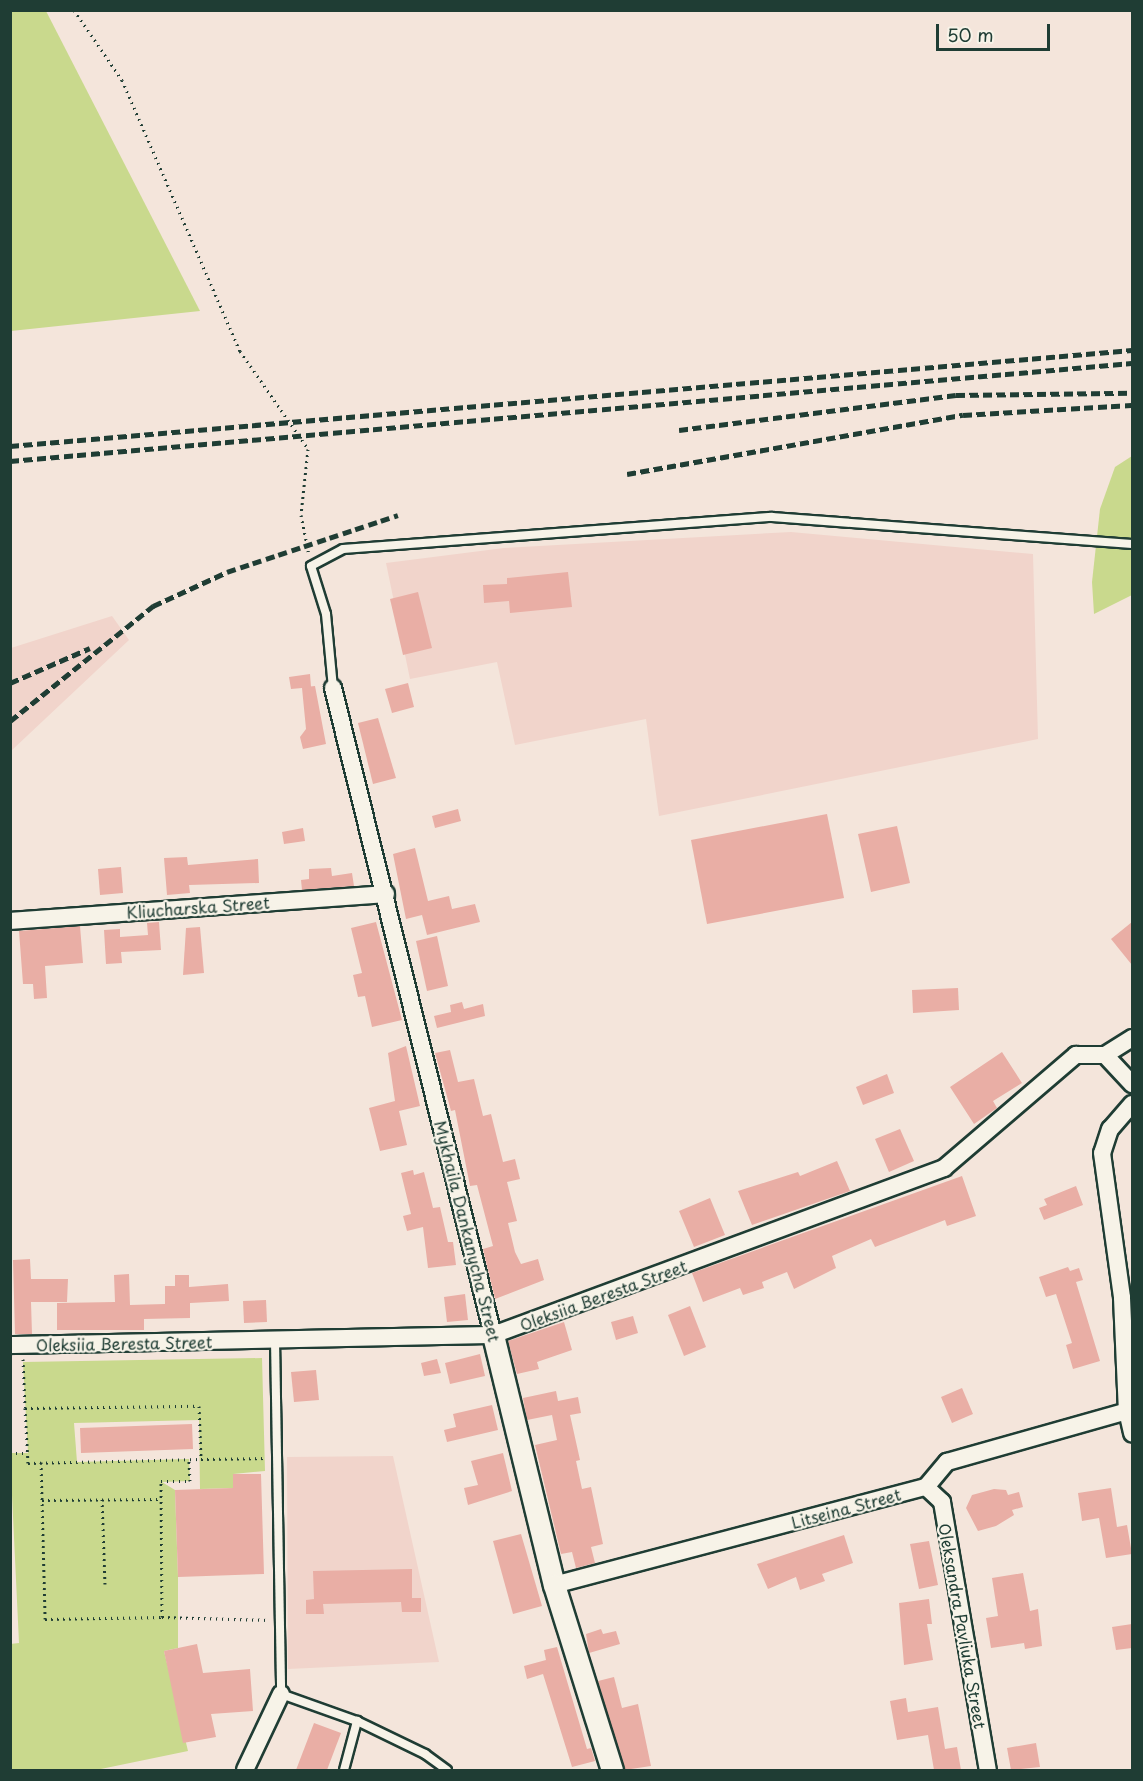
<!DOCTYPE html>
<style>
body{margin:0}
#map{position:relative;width:1143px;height:1781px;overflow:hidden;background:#f4e5db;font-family:"Playpen Sans",sans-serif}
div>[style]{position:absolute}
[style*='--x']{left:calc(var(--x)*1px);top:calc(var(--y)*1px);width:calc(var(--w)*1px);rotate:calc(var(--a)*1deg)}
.built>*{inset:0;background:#f1d4cb}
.green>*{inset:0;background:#c9d98d}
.building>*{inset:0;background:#e9aea5}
.path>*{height:3px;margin-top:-1.5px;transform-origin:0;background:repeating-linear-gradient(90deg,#1f3d34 0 1.5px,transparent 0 6px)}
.roads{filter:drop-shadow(2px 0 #1f3d34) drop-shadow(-2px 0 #1f3d34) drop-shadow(0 2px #1f3d34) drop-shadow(0 -2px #1f3d34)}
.service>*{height:8px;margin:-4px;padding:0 4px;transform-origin:4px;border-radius:4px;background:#f7f3e8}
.minor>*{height:16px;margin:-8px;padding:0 8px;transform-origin:8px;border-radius:8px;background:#f7f3e8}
.tertiary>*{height:21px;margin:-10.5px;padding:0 10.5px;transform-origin:10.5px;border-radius:10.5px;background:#f7f3e8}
.rail>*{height:4.5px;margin-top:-2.25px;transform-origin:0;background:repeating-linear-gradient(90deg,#1f3d34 0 9px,transparent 0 13.5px)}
span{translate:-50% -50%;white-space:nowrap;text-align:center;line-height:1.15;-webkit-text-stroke:4.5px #f7f3e8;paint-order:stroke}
.street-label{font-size:16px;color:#1f3d34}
.frame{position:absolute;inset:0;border:12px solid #1f3d34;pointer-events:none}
.scale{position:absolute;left:936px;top:24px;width:114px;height:27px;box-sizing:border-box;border:3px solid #1f3d34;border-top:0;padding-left:8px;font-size:18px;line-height:21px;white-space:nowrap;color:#1f3d34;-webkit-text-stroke:4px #f7f3e8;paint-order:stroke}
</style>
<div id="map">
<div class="built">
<i style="clip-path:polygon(791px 532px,1033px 554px,1038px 739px,659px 816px,646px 719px,515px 745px,497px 662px,410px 679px,386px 563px,504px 548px)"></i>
<i style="clip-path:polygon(112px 616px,129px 640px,11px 751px,11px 648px)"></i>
<i style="clip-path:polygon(393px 1456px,439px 1662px,288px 1669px,287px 1457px)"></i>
</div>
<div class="green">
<i style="clip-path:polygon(10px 11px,46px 11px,200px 311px,11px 331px)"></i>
<i style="clip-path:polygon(1132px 456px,1132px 595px,1094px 614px,1092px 582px,1100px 509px,1115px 467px)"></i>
<i style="clip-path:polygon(262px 1358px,265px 1471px,233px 1474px,233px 1488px,200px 1489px,199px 1420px,74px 1423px,77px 1462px,189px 1459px,190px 1481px,162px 1482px,175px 1490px,178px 1577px,178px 1648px,164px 1651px,188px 1751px,96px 1770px,11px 1770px,10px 1644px,19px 1643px,10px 1453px,28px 1453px,23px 1362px)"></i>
</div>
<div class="building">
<i style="clip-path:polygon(568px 572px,572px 607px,510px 613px,509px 601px,484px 603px,483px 585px,507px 584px,507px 578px)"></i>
<i style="clip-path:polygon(418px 592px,432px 648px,403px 655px,390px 599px)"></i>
<i style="clip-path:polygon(310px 674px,311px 687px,305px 687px,315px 686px,326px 744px,303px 749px,300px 737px,306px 729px,302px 688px,291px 689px,289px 677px)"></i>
<i style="clip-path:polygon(408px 683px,414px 707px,392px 713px,385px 689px)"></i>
<i style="clip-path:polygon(378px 718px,396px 778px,373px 784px,358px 723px)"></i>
<i style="clip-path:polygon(458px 809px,461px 821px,435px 828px,432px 816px)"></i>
<i style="clip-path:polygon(827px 814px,844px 898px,707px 924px,691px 840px)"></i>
<i style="clip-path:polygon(897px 826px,910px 883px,871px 892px,858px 834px)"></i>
<i style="clip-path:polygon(303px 828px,305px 841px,284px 844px,282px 832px)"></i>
<i style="clip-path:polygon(415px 848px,428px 901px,449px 896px,452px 909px,475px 904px,480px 922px,427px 935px,422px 915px,406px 919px,393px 854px)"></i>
<i style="clip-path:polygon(187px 857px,188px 865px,258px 859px,259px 883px,189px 885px,190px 893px,167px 895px,164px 858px)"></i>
<i style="clip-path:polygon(121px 867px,123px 893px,100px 895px,98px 869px)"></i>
<i style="clip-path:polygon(331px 868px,332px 876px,352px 873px,354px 886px,302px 890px,301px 880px,309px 879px,309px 869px)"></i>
<i style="clip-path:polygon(159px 922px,161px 950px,121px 952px,122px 963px,106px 964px,104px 930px,120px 929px,120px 937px,148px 935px,147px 923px)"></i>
<i style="clip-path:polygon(376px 922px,402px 1020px,372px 1027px,365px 996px,358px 997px,353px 975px,362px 973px,351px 928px)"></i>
<i style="clip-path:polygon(1132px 922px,1132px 965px,1111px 939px)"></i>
<i style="clip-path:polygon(80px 926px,83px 963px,45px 966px,47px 998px,34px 999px,33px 984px,23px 984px,19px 931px)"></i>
<i style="clip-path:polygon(200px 927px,204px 973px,183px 975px,186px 928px)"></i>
<i style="clip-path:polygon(437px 936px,448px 986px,427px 991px,416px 941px)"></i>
<i style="clip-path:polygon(958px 988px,959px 1010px,913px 1013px,912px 990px)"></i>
<i style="clip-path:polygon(462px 1002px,464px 1009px,483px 1004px,485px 1016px,437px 1028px,434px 1016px,451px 1012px,450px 1005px)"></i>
<i style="clip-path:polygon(406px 1046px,420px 1106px,399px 1111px,407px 1145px,380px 1151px,369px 1108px,395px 1101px,388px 1053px)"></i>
<i style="clip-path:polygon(450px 1050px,458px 1082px,474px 1079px,483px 1116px,491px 1114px,503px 1162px,515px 1159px,520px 1179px,507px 1182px,517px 1221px,508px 1223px,515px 1252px,521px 1264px,538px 1259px,544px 1280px,495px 1299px,483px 1249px,493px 1246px,477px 1185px,470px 1186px,455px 1110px,451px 1111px,435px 1053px)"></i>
<i style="clip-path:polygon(1002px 1052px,1022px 1083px,993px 1101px,997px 1108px,974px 1124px,950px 1087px)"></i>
<i style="clip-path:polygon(887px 1074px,894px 1093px,863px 1105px,856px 1087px)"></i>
<i style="clip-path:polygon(900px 1129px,914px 1161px,889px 1172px,875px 1139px)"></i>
<i style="clip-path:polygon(837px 1161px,850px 1191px,752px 1225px,738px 1191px,798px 1172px,800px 1176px)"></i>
<i style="clip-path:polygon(413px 1170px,414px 1175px,424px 1172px,433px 1208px,440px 1207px,448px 1242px,453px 1242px,456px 1265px,428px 1268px,423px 1227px,407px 1231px,403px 1216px,411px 1214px,401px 1173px)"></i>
<i style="clip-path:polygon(962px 1176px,976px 1216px,947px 1226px,945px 1220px,875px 1247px,871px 1239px,832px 1256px,836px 1268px,794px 1289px,787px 1272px,762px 1282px,764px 1288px,743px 1295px,740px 1288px,703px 1302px,692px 1273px)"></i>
<i style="clip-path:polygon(1076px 1186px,1083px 1205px,1044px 1220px,1039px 1208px,1047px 1205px,1044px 1199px)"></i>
<i style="clip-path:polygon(710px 1198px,725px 1235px,694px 1247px,679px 1211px)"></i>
<i style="clip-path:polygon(30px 1259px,31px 1279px,68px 1279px,67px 1302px,31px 1302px,32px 1334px,15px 1334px,13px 1260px)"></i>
<i style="clip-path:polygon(1068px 1267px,1070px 1271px,1079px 1268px,1083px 1280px,1076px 1282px,1100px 1361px,1073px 1369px,1066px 1345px,1072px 1343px,1056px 1294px,1046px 1297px,1039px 1277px)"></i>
<i style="clip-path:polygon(129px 1274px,130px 1305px,165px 1304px,165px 1286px,175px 1286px,175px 1275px,189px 1275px,189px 1287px,228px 1284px,229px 1301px,190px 1303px,190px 1318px,144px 1319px,144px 1330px,57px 1330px,57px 1303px,115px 1302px,114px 1275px)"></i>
<i style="clip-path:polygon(465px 1294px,468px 1320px,447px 1322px,444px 1297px)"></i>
<i style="clip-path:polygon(266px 1300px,267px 1322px,244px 1323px,243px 1301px)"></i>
<i style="clip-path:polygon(690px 1306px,706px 1347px,684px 1356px,668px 1315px)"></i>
<i style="clip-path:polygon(633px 1316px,638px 1333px,616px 1340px,611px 1322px)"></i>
<i style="clip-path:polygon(564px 1322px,572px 1350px,537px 1362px,539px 1369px,517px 1374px,508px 1341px)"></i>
<i style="clip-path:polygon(480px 1354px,485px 1376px,450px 1384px,445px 1363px)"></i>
<i style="clip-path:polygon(437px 1359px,441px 1373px,424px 1376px,421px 1363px)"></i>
<i style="clip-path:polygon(316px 1370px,319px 1400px,294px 1402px,291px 1372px)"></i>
<i style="clip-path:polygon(962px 1388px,973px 1414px,952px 1423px,941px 1397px)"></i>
<i style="clip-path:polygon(556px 1391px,558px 1401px,578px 1397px,581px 1413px,570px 1415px,580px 1460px,576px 1461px,582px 1489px,591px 1487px,603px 1544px,591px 1547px,595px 1563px,576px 1568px,572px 1552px,561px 1554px,535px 1445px,557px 1440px,552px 1415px,527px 1420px,523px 1398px)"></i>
<i style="clip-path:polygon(492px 1405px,498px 1430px,447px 1442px,444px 1430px,456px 1427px,453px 1414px)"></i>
<i style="clip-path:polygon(192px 1424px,193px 1449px,81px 1453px,80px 1428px)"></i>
<i style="clip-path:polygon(503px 1453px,512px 1491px,468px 1505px,464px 1488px,478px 1485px,471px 1461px)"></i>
<i style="clip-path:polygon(233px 1474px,261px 1474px,264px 1574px,178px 1577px,175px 1490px,233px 1488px)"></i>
<i style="clip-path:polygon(1111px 1488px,1117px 1527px,1127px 1525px,1132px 1554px,1106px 1558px,1099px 1518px,1082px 1521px,1078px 1493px)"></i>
<i style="clip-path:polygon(994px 1489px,1006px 1490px,1008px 1495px,1019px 1492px,1023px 1507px,1012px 1510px,1014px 1515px,996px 1526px,978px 1531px,966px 1508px,972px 1495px)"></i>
<i style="clip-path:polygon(521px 1534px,542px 1606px,513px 1614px,493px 1541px)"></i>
<i style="clip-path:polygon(844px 1535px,853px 1563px,822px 1574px,825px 1581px,800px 1590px,796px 1577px,768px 1589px,757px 1564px)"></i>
<i style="clip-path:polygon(929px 1541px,938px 1585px,919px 1589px,910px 1544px)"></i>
<i style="clip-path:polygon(412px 1569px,412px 1598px,421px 1598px,421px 1612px,402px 1612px,401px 1602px,323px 1604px,324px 1614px,306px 1614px,306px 1600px,314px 1599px,313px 1571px)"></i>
<i style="clip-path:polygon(1023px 1573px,1030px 1611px,1038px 1609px,1042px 1646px,1025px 1649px,1024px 1643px,991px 1648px,986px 1618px,998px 1616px,992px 1578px)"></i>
<i style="clip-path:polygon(929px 1599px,932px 1624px,927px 1624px,933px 1660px,904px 1665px,899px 1603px)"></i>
<i style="clip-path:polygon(1132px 1624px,1132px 1648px,1116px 1650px,1112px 1627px)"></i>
<i style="clip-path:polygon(601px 1629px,603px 1634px,616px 1631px,620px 1644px,589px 1653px,586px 1634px)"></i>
<i style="clip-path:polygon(197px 1644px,203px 1673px,250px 1669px,253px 1711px,211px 1714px,216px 1737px,183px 1743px,164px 1651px)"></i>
<i style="clip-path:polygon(557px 1647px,587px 1749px,591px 1748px,595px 1761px,572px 1767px,543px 1674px,527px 1679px,524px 1666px,546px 1660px,544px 1650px)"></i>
<i style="clip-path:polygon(614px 1677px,622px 1708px,638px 1704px,651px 1766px,624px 1770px,598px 1681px)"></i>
<i style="clip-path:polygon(906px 1698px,908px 1712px,938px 1707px,945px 1749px,957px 1747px,961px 1770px,934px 1770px,928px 1735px,897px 1740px,890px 1701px)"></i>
<i style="clip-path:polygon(314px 1723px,341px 1733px,327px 1770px,296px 1770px)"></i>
<i style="clip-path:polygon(1036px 1743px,1040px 1767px,1011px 1770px,1007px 1748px)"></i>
</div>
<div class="path">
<i style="--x:74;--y:10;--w:85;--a:55.6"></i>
<i style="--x:122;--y:80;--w:296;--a:66.5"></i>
<i style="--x:240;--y:351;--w:119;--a:55.2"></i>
<i style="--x:308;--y:449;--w:66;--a:96.1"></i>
<i style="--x:301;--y:515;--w:41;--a:78.7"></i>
<i style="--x:23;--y:1359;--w:49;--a:87.7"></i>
<i style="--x:25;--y:1408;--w:174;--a:-0.7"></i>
<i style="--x:199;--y:1406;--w:53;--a:87.8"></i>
<i style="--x:201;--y:1459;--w:66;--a:-0.9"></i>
<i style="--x:25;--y:1408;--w:55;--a:86.9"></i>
<i style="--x:28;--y:1463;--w:173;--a:-1.3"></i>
<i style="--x:10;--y:1453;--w:18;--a:0"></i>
<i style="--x:41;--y:1462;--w:157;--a:88.5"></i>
<i style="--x:45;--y:1619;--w:117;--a:-1"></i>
<i style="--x:162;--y:1617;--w:136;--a:-90.4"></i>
<i style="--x:161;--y:1481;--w:29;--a:0"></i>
<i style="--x:190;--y:1481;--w:22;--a:-93"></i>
<i style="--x:102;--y:1499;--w:85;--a:88"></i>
<i style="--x:42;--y:1500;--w:119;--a:-0.5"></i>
<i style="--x:162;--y:1617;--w:106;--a:1.6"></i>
</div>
<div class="roads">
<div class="service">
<i style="--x:333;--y:688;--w:74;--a:-95.4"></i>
<i style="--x:326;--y:614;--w:50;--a:-107.4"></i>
<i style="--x:311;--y:566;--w:36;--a:-28"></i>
<i style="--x:343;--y:549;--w:430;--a:-4.3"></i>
<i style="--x:772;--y:517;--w:361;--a:4.3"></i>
<i style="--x:275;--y:1340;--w:354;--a:89"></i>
<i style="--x:281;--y:1694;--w:81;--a:19.6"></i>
<i style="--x:357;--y:1721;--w:76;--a:25.9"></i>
<i style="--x:425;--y:1754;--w:27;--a:36"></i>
<i style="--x:344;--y:1770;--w:51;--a:-75.1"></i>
</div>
<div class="minor">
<i style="--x:333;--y:688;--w:666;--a:76.11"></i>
<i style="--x:10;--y:921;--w:377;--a:-4.1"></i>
<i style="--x:1105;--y:1055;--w:40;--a:47"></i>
<i style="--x:1132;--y:1104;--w:33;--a:131"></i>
<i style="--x:1110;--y:1129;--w:25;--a:108"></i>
<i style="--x:1102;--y:1153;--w:146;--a:82.1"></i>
<i style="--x:1122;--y:1298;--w:113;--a:87.5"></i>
<i style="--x:1127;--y:1411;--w:23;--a:77"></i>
<i style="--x:10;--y:1345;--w:483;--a:-1.2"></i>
<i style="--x:493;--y:1335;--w:481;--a:-20.3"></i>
<i style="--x:944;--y:1168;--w:174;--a:-40.6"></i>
<i style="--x:1076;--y:1055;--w:29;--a:0"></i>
<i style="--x:1105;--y:1055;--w:32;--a:-32"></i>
<i style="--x:926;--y:1487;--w:22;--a:43"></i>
<i style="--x:942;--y:1502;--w:272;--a:80.3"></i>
<i style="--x:554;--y:1585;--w:385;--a:-14.8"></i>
<i style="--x:926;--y:1487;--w:33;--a:-50"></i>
<i style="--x:947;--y:1462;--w:187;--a:-15.8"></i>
<i style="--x:245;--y:1770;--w:84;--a:-64.7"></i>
</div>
<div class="tertiary">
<i style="--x:493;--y:1335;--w:257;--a:76.3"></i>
<i style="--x:554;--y:1585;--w:194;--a:72.6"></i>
</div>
</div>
<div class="rail">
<i style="--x:679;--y:430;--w:279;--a:-7.2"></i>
<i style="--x:956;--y:395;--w:176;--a:-0.7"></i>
<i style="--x:10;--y:446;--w:1126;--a:-4.89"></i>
<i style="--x:10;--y:461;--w:1126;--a:-4.99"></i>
<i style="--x:627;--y:474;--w:341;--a:-10"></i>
<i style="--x:963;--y:415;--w:169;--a:-3.4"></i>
<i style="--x:10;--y:683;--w:87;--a:-23.6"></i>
<i style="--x:10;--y:721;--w:184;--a:-38.8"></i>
<i style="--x:153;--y:606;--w:81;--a:-24.7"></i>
<i style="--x:227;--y:572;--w:180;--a:-18.4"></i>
</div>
<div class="street-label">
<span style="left:198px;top:907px;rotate:-4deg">Kliucharska Street</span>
<span style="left:468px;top:1231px;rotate:76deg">Mykhaila Dankanycha Street</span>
<span style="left:603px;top:1295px;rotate:-20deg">Oleksiia Beresta Street</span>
<span style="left:124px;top:1343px;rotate:-1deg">Oleksiia Beresta Street</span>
<span style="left:846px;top:1508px;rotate:-15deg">Litseina Street</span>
<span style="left:963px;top:1626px;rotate:80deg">Oleksandra Pavliuka Street</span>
</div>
<div class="frame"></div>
<div class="scale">50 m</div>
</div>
